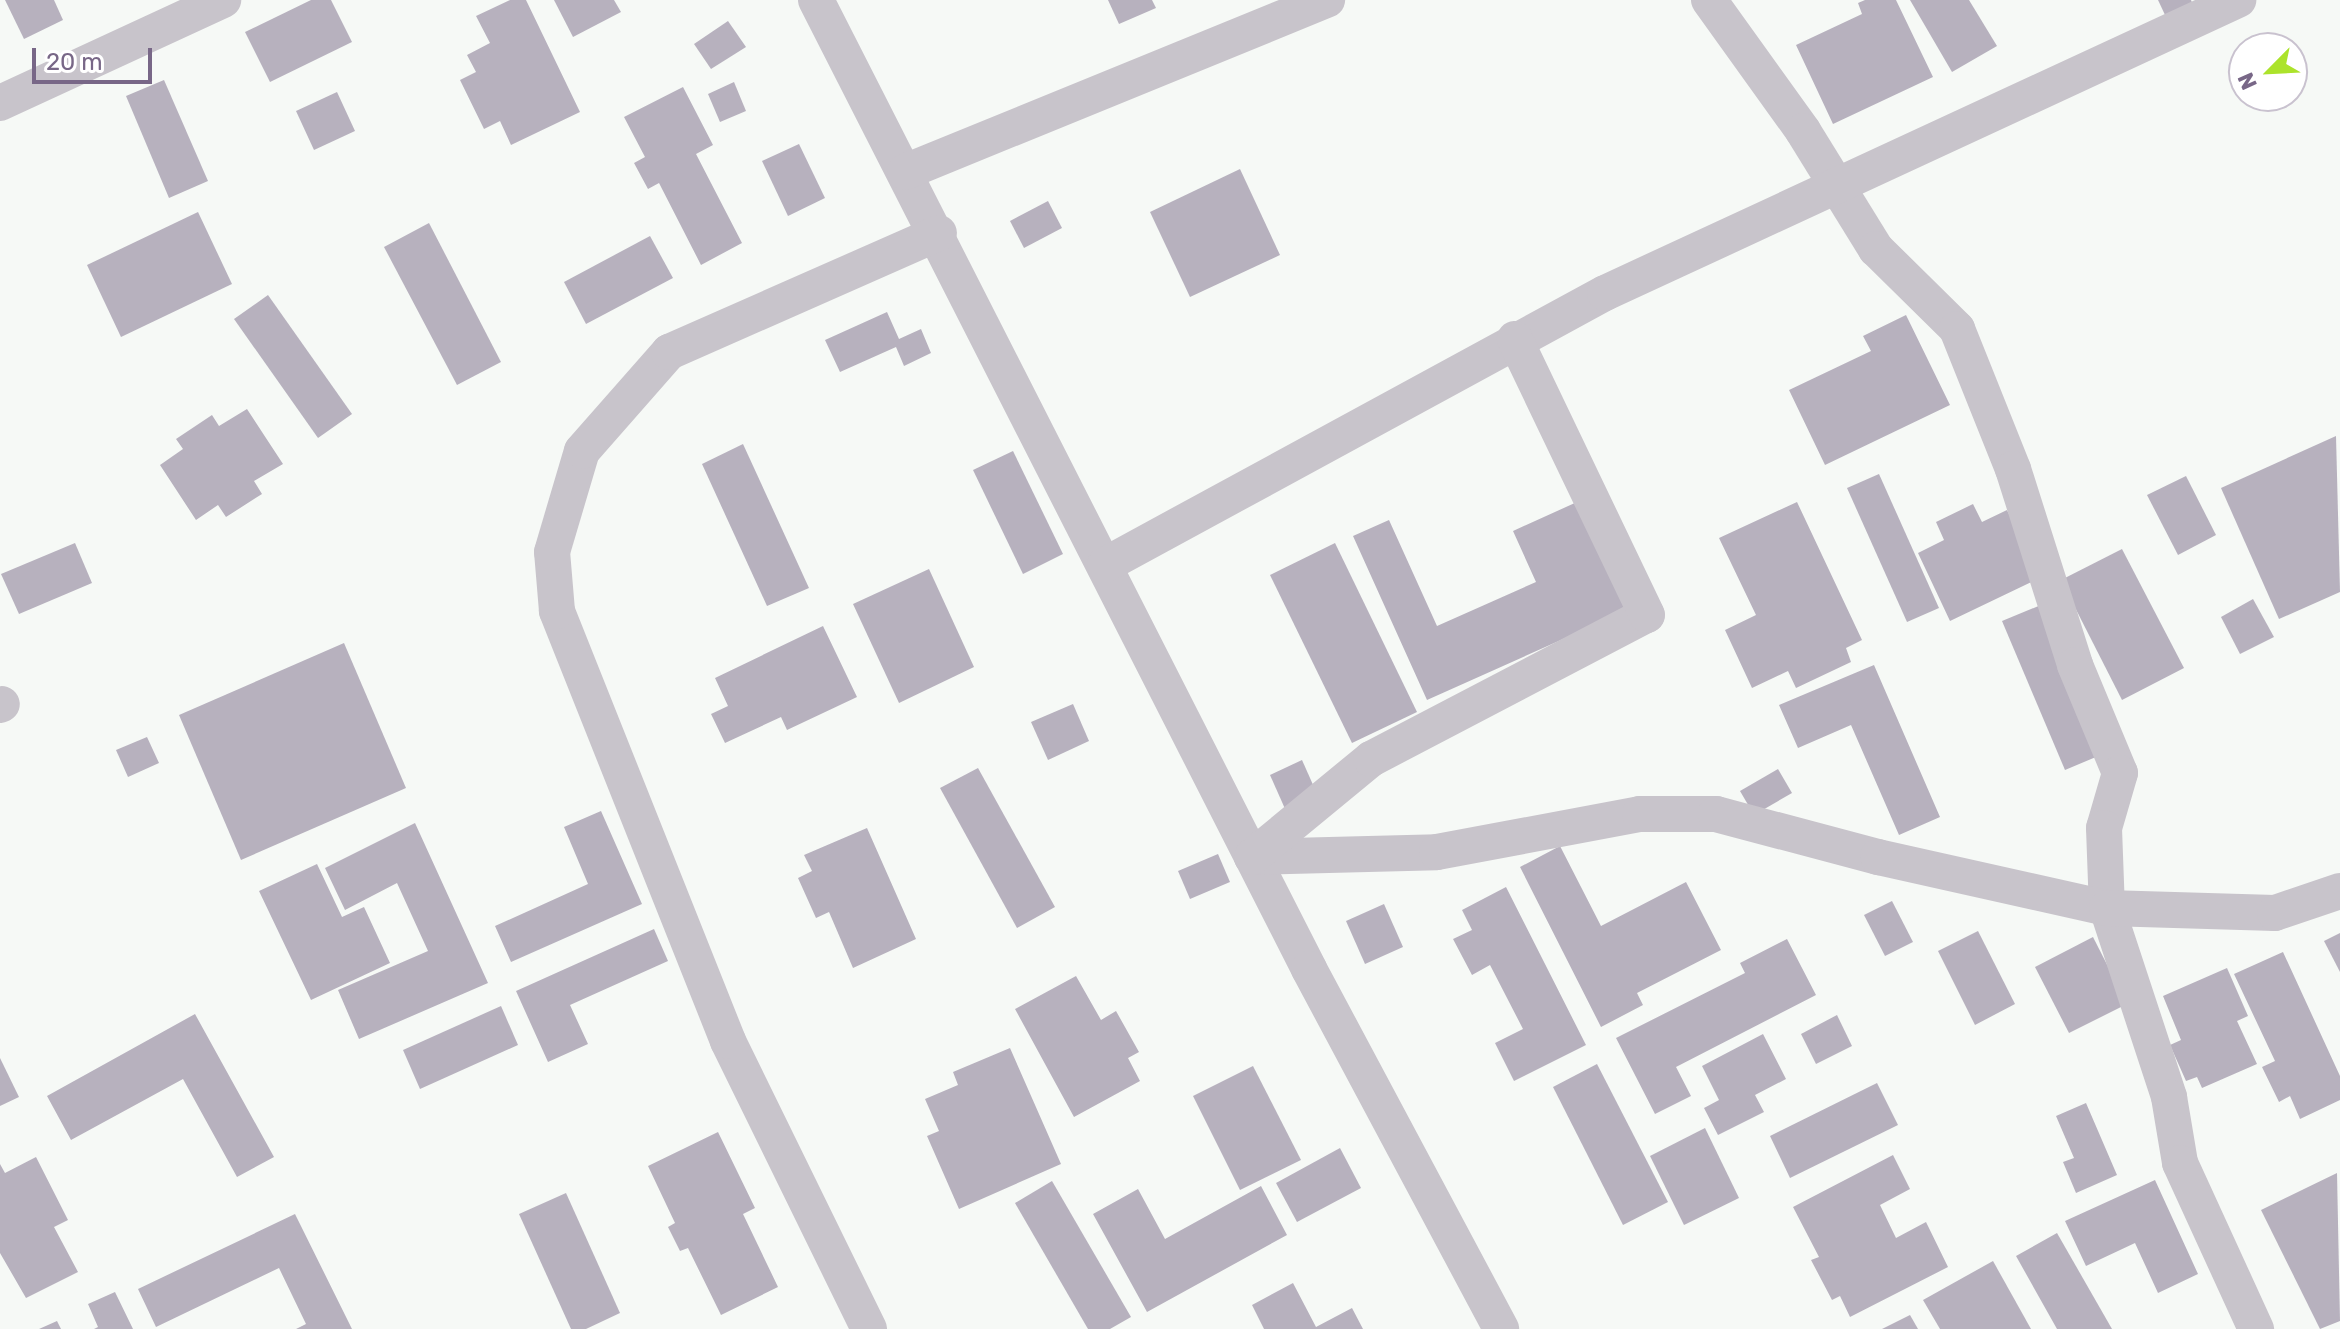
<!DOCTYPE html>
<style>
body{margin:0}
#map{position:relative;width:2340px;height:1329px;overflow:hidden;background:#f6f9f6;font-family:Rubik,sans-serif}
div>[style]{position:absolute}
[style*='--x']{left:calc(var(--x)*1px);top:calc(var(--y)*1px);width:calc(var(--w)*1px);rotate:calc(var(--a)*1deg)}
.building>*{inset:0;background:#b7b1be}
.street>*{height:36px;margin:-18px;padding:0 18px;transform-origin:18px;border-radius:18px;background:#c8c4cb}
span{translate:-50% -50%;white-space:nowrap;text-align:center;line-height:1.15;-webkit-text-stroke:8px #fff;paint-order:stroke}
.north{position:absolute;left:2228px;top:32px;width:80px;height:80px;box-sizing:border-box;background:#fff;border:2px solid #c9c2cf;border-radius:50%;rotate:246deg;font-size:22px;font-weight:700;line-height:32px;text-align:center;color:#786787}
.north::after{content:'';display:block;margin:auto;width:28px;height:36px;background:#ace32b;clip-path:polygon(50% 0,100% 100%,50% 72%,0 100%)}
.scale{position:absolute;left:32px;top:48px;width:120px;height:36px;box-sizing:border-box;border:4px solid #786787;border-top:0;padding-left:10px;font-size:24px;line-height:28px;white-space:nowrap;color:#786787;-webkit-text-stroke:6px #fff;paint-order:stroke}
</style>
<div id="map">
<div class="building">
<i style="clip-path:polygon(5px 0,54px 0,63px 20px,24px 39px)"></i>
<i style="clip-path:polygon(311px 0,331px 0,352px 42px,270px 82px,245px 32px)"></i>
<i style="clip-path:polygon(510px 0,526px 0,580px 112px,511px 145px,500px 121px,484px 129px,460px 80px,476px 72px,467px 55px,490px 43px,476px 16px)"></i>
<i style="clip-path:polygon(554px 0,614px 0,621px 12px,573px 37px)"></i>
<i style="clip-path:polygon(1108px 0,1152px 0,1156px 8px,1119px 24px)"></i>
<i style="clip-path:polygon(1865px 0,1896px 0,1933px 77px,1833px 124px,1796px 45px,1862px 14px,1858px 3px)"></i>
<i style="clip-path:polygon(1910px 0,1969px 0,1997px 46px,1952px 72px)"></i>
<i style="clip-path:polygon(2158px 0,2191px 0,2193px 5px,2166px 17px)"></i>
<i style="clip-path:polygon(728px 21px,746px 47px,711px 69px,694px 44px)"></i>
<i style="clip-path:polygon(164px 80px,208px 181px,169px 198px,126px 96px)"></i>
<i style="clip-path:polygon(734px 82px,746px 111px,720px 122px,708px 94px)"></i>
<i style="clip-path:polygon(683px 87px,713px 145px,696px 154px,742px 243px,701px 265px,659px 183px,648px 189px,634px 163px,645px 157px,624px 117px)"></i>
<i style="clip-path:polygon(337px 92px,355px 131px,314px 150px,296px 111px)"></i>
<i style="clip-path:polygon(799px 144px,825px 198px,788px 216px,762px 161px)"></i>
<i style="clip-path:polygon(1240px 169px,1280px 255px,1190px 297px,1150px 212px)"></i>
<i style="clip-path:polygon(1048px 201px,1062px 228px,1024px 248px,1010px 221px)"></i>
<i style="clip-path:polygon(198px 212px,232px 284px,121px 337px,87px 265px)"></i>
<i style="clip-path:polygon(429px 223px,501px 362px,457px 385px,384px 247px)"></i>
<i style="clip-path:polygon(650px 236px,673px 278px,586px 324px,564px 282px)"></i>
<i style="clip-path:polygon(268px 295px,352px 414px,318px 438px,234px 319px)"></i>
<i style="clip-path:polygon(887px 312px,899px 339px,921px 329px,931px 353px,904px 366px,896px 347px,840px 372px,825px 340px)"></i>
<i style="clip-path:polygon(1906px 315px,1950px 405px,1825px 465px,1789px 390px,1871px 351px,1863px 336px)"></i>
<i style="clip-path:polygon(247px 409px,283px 464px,254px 481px,262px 494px,226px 517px,218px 505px,196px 520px,160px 465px,183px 449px,176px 439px,212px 415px,219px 426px)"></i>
<i style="clip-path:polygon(2336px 436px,2340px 592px,2279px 619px,2221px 488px)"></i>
<i style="clip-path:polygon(743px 444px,809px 588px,767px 606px,702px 464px)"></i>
<i style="clip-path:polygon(1013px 451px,1063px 554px,1023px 574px,973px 470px)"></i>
<i style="clip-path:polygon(1879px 474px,1939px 608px,1907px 622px,1847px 488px)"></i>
<i style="clip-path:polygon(2186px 476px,2216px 535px,2178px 555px,2147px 495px)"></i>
<i style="clip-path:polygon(1577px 502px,1626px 611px,1427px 700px,1353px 536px,1389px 520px,1437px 626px,1536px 582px,1513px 531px)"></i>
<i style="clip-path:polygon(1797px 502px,1862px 640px,1846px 648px,1851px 662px,1796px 688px,1788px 671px,1752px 688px,1725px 630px,1756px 615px,1719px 538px)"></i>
<i style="clip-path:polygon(1973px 504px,1982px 522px,2007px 510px,2040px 578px,1950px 621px,1918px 553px,1944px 540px,1936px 522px)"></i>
<i style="clip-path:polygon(75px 543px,92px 583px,19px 614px,1px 574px)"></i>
<i style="clip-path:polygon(1335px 543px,1417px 712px,1352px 743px,1270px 575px)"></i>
<i style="clip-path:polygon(2122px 549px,2184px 668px,2122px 700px,2061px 580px)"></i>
<i style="clip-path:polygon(929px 569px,974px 667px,899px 703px,853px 604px)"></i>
<i style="clip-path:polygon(2253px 599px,2274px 637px,2240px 654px,2221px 617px)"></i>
<i style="clip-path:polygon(2041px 605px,2103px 754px,2065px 770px,2002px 621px)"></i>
<i style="clip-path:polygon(823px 626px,857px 697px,787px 730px,781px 717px,725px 743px,711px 714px,728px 706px,715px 678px)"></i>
<i style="clip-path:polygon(344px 643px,406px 788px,241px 860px,179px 715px)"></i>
<i style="clip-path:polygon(1874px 665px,1940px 817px,1899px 835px,1851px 725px,1798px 748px,1779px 705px)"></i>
<i style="clip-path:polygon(1073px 704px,1089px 741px,1048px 760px,1031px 722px)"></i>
<i style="clip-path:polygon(147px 737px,159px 763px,128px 777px,116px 750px)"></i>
<i style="clip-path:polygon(1302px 760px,1318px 796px,1286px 811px,1270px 775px)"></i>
<i style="clip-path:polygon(978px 768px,1055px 907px,1017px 928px,940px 788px)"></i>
<i style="clip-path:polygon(1778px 769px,1792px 793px,1754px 815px,1740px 791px)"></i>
<i style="clip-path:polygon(601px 811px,642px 904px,511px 962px,495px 926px,588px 884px,564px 827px)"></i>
<i style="clip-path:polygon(415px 823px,488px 983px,359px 1039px,338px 990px,428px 951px,397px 883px,345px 910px,325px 868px)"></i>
<i style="clip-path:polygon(867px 828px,916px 939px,853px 968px,829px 912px,816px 918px,798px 878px,812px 871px,804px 855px)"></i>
<i style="clip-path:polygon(1560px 846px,1601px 926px,1686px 882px,1721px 950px,1637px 993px,1643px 1005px,1601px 1027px,1520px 867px)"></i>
<i style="clip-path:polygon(1218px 854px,1230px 882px,1190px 899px,1178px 871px)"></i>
<i style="clip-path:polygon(317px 864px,342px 917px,364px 907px,390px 963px,311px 1000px,259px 891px)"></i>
<i style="clip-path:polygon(1506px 887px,1586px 1045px,1514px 1081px,1495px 1043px,1523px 1029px,1490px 965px,1472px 975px,1453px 939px,1472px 930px,1462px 910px)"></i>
<i style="clip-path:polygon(1892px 901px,1913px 942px,1885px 956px,1864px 915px)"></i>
<i style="clip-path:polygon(1384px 904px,1403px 947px,1365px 964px,1346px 921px)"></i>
<i style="clip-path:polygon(654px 929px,668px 961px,570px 1005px,588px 1044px,548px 1062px,516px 991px)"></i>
<i style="clip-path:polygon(1978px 931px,2015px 1004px,1975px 1025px,1938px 951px)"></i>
<i style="clip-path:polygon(2340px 933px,2340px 972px,2324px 941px)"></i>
<i style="clip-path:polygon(2093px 937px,2127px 1004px,2069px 1033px,2035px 967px)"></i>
<i style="clip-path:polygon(1787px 939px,1816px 995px,1676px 1067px,1691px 1096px,1655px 1114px,1616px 1038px,1745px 973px,1740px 963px)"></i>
<i style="clip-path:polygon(2283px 952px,2340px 1076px,2340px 1100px,2300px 1119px,2290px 1096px,2279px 1102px,2262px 1067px,2275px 1061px,2234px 974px)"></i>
<i style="clip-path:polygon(2227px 968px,2248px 1016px,2237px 1021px,2257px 1064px,2202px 1088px,2197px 1077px,2186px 1081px,2170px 1045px,2181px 1040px,2163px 996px)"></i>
<i style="clip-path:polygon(1076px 976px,1101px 1020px,1116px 1011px,1139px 1052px,1128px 1058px,1140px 1081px,1074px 1117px,1015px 1009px)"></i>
<i style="clip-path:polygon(501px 1006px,518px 1045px,420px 1089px,403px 1050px)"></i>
<i style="clip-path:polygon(195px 1014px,274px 1157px,237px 1177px,183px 1079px,71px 1140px,47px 1096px)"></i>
<i style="clip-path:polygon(1837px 1015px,1852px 1046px,1816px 1064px,1801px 1034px)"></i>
<i style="clip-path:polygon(1763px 1034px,1786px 1079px,1755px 1095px,1764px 1112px,1718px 1135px,1704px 1108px,1719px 1100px,1702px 1066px)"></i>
<i style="clip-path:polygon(1010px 1048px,1061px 1164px,959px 1209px,927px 1136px,939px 1131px,925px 1099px,958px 1085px,953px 1072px)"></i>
<i style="clip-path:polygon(0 1058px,19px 1097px,0 1106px)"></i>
<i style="clip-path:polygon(1597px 1064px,1668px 1202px,1623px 1225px,1553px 1087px)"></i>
<i style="clip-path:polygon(1253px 1066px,1301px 1160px,1240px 1190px,1193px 1096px)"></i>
<i style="clip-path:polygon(1877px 1083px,1898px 1125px,1790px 1178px,1770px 1136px)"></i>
<i style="clip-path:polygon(2086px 1103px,2117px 1175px,2076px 1193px,2063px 1162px,2074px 1158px,2056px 1116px)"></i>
<i style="clip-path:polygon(1705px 1128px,1739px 1198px,1684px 1225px,1650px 1156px)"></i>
<i style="clip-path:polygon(718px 1132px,755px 1208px,743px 1214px,778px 1287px,721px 1315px,688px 1248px,680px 1251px,668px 1227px,675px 1223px,648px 1166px)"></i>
<i style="clip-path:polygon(1340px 1148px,1361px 1188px,1297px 1222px,1276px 1183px)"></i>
<i style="clip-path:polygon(1893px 1155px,1910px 1189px,1880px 1205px,1896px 1238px,1926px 1222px,1948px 1267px,1850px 1317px,1840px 1296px,1832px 1300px,1811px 1260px,1819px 1257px,1793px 1207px)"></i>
<i style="clip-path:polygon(36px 1157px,68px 1220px,54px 1227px,78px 1272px,26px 1298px,0 1253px,0 1164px,5px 1173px)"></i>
<i style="clip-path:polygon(2337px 1173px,2340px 1321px,2320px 1329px,2261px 1210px)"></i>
<i style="clip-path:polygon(2155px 1180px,2198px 1274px,2158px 1293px,2135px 1243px,2086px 1266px,2065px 1221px)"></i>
<i style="clip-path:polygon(1052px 1181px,1131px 1317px,1110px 1329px,1088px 1329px,1015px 1203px)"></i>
<i style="clip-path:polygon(1261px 1186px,1287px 1235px,1147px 1312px,1093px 1214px,1138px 1189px,1165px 1239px)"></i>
<i style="clip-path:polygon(566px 1193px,620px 1313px,586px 1329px,571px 1329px,519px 1214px)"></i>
<i style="clip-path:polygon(295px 1214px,352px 1329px,296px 1329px,306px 1324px,279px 1268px,156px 1327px,138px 1289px)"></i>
<i style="clip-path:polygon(2057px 1233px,2112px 1329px,2057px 1329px,2016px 1256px)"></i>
<i style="clip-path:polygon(1993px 1261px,2031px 1329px,1940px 1329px,1923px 1300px)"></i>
<i style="clip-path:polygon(1293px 1283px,1316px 1327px,1352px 1308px,1363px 1329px,1264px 1329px,1252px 1305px)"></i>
<i style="clip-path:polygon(115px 1292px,133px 1329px,94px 1329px,98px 1327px,88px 1304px)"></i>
<i style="clip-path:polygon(1910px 1315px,1918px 1329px,1882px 1329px)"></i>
<i style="clip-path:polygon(57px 1321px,61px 1329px,39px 1329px)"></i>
</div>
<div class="street">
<i style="--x:816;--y:0;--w:1087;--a:63.03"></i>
<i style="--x:1309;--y:969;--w:408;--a:61.9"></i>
<i style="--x:1709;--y:0;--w:161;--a:54.3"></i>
<i style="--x:1803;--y:131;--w:139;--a:58.3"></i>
<i style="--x:1876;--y:249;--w:114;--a:44.6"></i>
<i style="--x:1957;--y:329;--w:151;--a:68.2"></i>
<i style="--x:2013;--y:469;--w:206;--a:72.4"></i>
<i style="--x:2075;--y:665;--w:117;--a:67.4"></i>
<i style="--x:2120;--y:773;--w:57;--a:106.2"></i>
<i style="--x:2104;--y:828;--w:80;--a:87.9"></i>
<i style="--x:2107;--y:908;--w:199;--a:71.8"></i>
<i style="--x:2169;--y:1097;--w:67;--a:80.5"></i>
<i style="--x:2180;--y:1163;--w:183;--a:65.4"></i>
<i style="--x:0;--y:103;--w:246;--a:-24.8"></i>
<i style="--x:905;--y:172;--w:456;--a:-22.2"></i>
<i style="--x:1105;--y:565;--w:569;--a:-28.55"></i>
<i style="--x:1605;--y:293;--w:698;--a:-24.84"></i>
<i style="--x:0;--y:705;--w:2;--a:-27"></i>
<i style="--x:1252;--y:857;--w:185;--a:-1.5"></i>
<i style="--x:1437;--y:852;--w:207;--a:-10.6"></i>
<i style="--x:1640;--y:814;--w:76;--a:0"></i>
<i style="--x:1716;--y:814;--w:168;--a:14.9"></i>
<i style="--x:1878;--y:857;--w:235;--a:12.6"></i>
<i style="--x:2107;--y:908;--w:168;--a:1.7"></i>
<i style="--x:2275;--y:913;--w:69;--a:-18.7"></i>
<i style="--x:1252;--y:857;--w:154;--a:-39.5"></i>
<i style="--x:1371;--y:759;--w:311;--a:-27.6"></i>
<i style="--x:1647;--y:615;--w:306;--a:-115.6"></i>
<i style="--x:869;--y:1329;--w:321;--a:-116.1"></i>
<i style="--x:728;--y:1041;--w:463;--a:-111.7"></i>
<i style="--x:557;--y:611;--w:59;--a:-94.8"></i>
<i style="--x:552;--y:552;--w:105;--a:-73.5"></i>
<i style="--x:582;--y:451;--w:132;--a:-48.7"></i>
<i style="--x:669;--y:352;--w:295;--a:-23.8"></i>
</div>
<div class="north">N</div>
<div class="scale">20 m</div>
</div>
